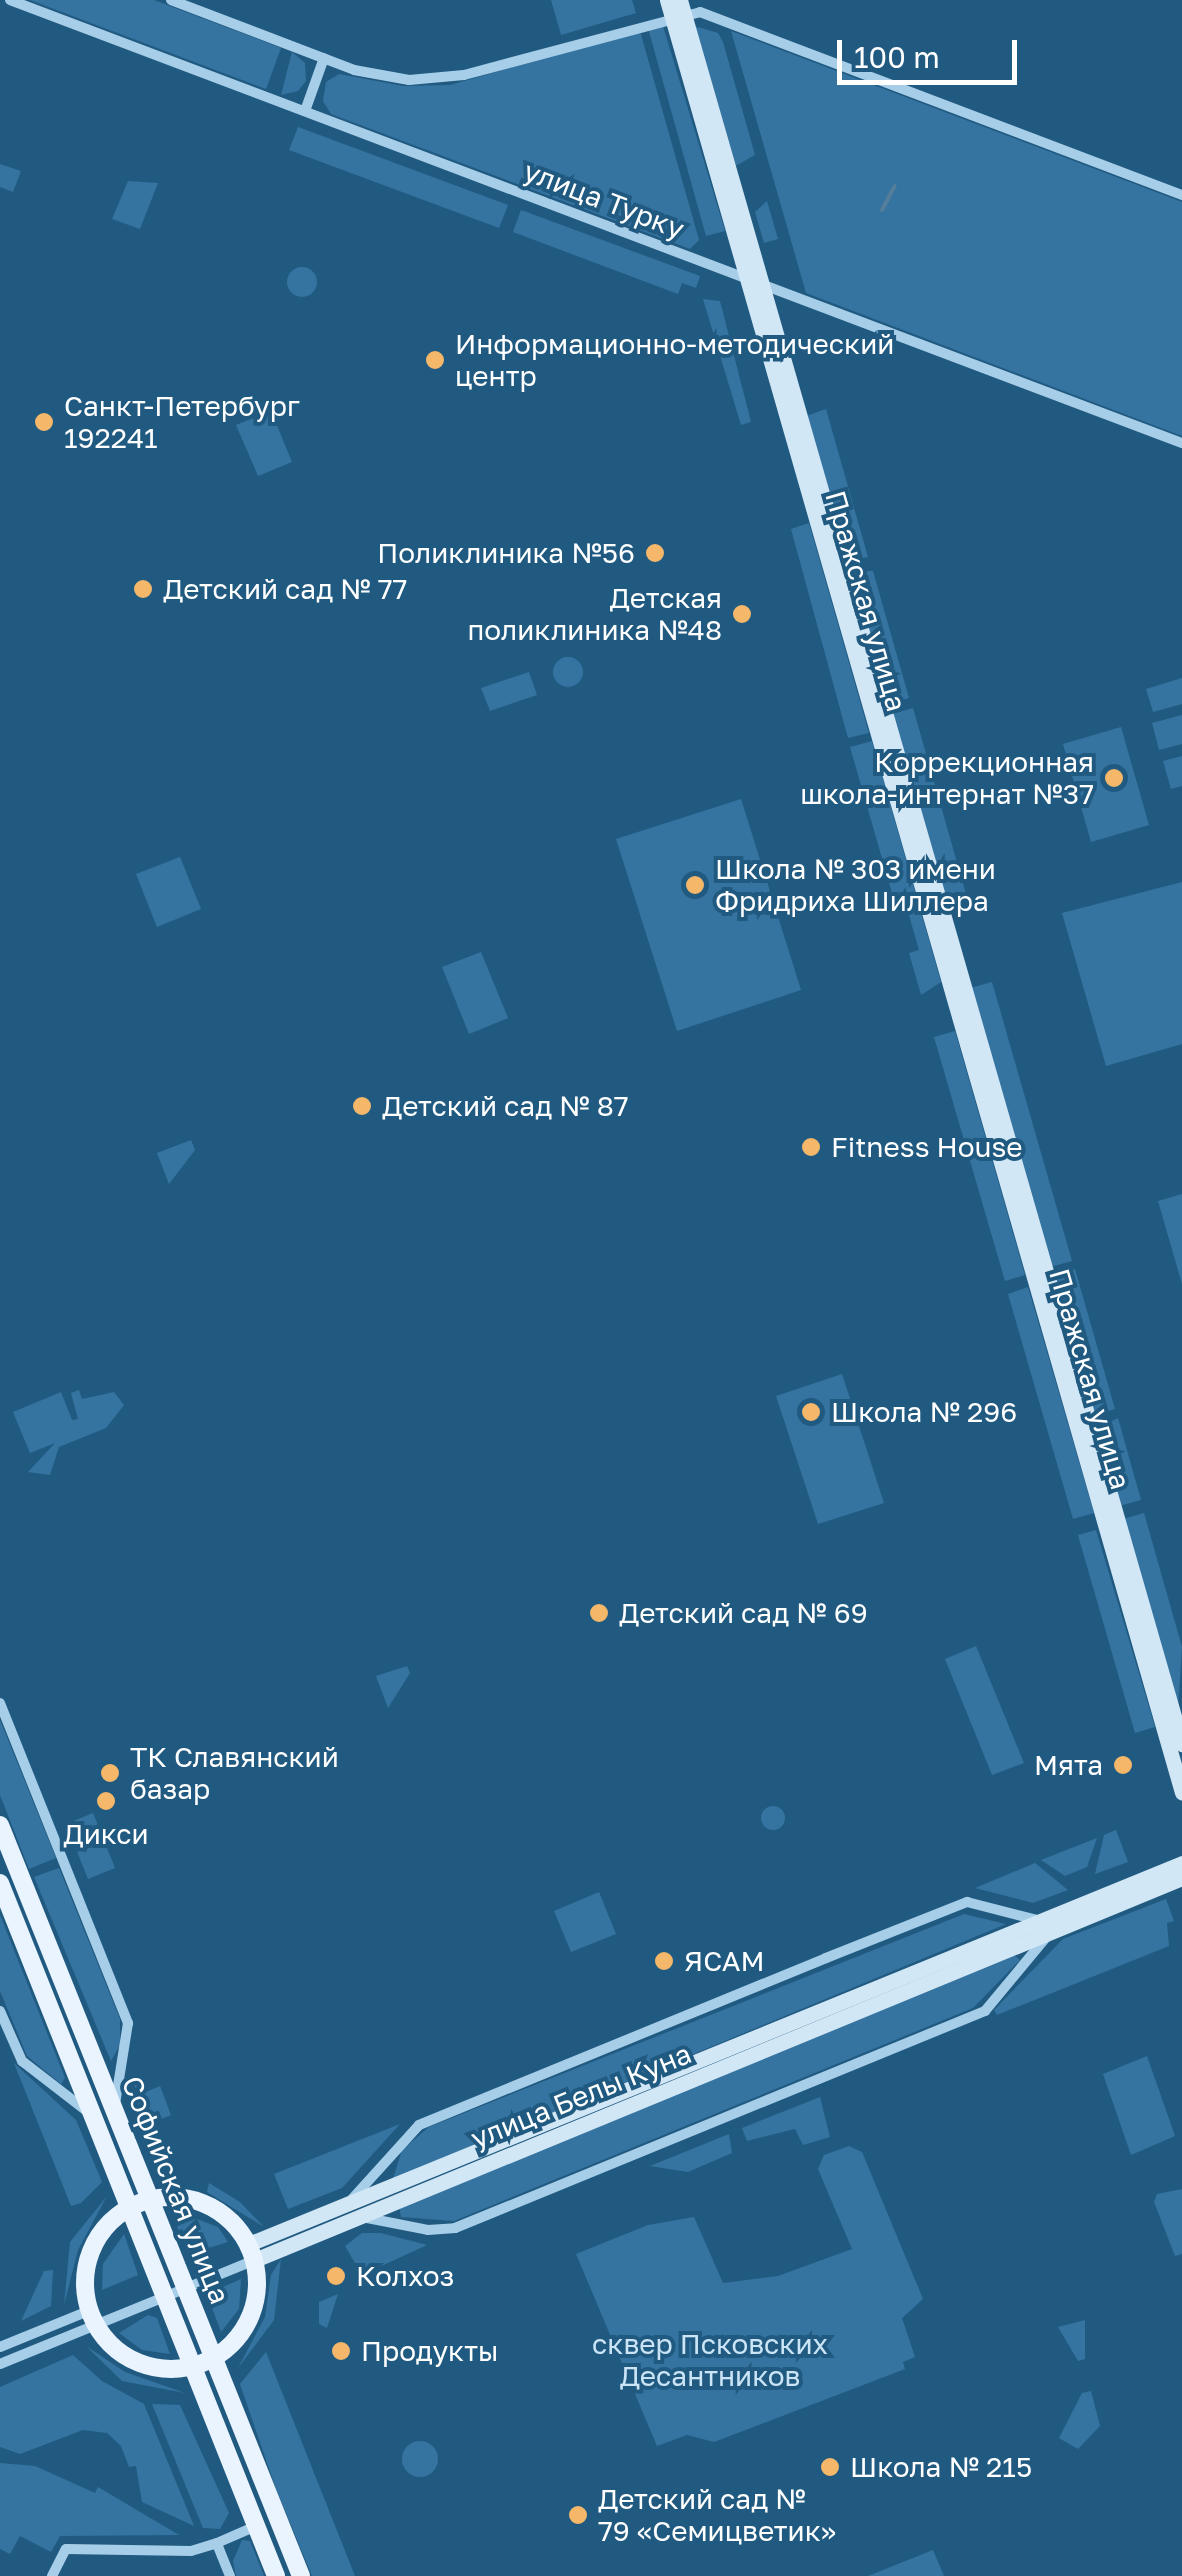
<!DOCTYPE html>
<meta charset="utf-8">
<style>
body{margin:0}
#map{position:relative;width:1182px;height:2576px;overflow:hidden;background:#215a81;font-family:"Golos Text",sans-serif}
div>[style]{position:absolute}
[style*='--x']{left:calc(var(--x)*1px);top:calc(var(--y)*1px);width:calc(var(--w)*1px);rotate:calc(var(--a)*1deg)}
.green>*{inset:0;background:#3574a0}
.round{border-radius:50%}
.stream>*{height:4px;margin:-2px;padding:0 2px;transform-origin:2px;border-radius:2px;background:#557e9a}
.street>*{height:10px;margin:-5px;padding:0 5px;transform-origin:5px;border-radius:5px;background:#a7cee8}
.secondary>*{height:15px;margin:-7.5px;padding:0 7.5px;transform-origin:7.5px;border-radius:7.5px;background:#d2e7f6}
.primary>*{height:18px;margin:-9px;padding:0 9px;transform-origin:9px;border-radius:9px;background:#eaf4fe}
.primary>.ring{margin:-9px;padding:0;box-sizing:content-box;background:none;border:18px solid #eaf4fe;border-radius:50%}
.dots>*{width:28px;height:28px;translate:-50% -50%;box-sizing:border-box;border:5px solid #215a81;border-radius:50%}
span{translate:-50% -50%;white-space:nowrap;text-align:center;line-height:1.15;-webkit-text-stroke:8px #215a81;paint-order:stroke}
.street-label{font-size:28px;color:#fff}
.poi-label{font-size:28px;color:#fff}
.left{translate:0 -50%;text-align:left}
.right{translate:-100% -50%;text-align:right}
.park-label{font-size:28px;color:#cbe5f6}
.scale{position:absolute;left:837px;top:40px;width:180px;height:45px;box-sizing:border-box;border:5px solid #fff;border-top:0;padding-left:12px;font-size:30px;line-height:35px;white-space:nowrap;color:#fff;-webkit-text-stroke:8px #215a81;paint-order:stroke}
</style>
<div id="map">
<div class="green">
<i style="clip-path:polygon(30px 0,154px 0,281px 48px,266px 89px)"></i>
<i style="clip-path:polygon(551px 0,632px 0,636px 13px,561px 35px)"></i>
<i style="clip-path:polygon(663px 26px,725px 231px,706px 236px,648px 28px)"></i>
<i style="clip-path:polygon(694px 26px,718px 33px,723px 42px,755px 155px,734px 167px)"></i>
<i style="clip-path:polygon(640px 31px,699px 240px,690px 249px,331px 114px,323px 101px,326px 82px,339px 74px,403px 86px,450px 85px)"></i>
<i style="clip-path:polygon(731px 31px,1182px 202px,1182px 436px,806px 293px)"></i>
<i style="clip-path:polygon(292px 52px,305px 63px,306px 81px,298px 91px,281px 95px)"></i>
<i style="clip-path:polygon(298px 127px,508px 205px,499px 228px,289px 150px)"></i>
<i style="clip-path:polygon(0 164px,21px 171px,13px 192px,0 187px)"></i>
<i style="clip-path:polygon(128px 181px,158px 183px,140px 229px,112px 219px)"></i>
<i style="clip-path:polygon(767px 201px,778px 239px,764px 243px,755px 212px)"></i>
<i style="clip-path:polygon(521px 210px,700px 276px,696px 288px,682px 283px,678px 294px,513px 232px)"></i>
<i class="round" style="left:287px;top:267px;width:30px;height:30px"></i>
<i style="clip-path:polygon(703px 299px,720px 301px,751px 422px,741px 425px)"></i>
<i style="clip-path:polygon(826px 409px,868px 557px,848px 561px,806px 416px)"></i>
<i style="clip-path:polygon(271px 411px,292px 462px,258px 476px,236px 425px)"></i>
<i style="clip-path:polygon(809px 523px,869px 733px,848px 738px,791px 529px)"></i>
<i style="clip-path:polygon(851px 571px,873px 571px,909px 698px,888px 704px)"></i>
<i class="round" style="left:553px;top:657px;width:30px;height:30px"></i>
<i style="clip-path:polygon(529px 672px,537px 695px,490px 711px,481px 688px)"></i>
<i style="clip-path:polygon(1182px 678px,1182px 704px,1153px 712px,1146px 689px)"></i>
<i style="clip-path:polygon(913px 708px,966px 894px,945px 900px,892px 714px)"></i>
<i style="clip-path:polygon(1182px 715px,1182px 744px,1159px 750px,1152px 723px)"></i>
<i style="clip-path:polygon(1121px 727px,1149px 825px,1091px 842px,1063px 744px)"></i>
<i style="clip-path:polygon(872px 741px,941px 982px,921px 995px,909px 953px,919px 950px,906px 905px,896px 907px,850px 747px)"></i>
<i style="clip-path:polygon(1182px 756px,1182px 786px,1171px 789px,1163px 761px)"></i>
<i style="clip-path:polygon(741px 799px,801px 990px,677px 1031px,616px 839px)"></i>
<i style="clip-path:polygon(180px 857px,201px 909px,157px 927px,136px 874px)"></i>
<i style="clip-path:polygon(1182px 882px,1182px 1044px,1106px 1066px,1062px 913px)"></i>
<i style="clip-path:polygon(481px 952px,508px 1018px,469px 1034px,442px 967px)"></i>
<i style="clip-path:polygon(992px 982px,1072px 1261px,1050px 1267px,970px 988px)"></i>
<i style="clip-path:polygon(955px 1031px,1025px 1275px,1005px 1281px,934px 1037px)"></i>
<i style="clip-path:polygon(191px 1140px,195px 1150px,169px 1184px,157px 1153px)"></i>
<i style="clip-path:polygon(1182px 1194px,1182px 1284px,1158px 1201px)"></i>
<i style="clip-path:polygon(1075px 1269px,1115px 1409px,1101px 1413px,1092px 1412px,1053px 1276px)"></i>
<i style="clip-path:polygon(1028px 1287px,1094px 1513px,1073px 1519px,1008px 1294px)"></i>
<i style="clip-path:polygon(842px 1374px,884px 1503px,818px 1524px,776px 1396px)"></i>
<i style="clip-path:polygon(79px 1390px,82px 1399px,114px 1392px,124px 1405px,106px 1428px,59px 1447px,50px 1475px,28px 1472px,55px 1443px,30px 1453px,13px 1412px,61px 1392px,72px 1420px,78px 1419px,71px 1393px)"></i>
<i style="clip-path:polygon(1118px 1418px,1141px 1500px,1119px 1506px,1097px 1428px)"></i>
<i style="clip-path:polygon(1144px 1513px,1182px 1647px,1178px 1709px,1123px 1519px)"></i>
<i style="clip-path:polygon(1096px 1530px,1155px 1727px,1135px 1733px,1078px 1535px)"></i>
<i style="clip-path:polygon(976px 1646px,1024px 1763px,992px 1775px,945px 1659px)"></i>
<i style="clip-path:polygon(407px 1666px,410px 1673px,388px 1708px,376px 1676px)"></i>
<i style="clip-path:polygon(0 1720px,56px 1858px,29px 1869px,0 1795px)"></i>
<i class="round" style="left:761px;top:1806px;width:24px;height:24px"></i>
<i style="clip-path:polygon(93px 1813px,115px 1868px,88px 1879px,66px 1824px)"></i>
<i style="clip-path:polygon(1116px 1830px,1128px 1862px,1095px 1874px,1104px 1835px)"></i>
<i style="clip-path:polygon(1097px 1838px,1087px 1867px,1065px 1876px,1041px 1860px)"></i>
<i style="clip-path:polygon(1035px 1863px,1068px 1890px,1033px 1903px,975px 1888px)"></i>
<i style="clip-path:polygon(59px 1868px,120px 2019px,120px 2045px,111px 2061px,34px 1877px)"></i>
<i style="clip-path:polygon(599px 1892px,616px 1934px,571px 1952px,554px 1911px)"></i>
<i style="clip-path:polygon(1166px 1899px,1174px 1921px,1167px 1923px,1169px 1946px,997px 2015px,994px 2010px,1063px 1939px)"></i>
<i style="clip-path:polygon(964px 1914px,1006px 1924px,393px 2179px,402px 2150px,429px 2127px)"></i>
<i style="clip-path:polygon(0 1915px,65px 2078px,61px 2084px,27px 2056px,0 1991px)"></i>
<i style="clip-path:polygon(1014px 1955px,1020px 1960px,973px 2008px,454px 2221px,401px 2217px,399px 2205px)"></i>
<i style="clip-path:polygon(1147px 2056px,1175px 2136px,1131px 2155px,1103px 2074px)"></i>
<i style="clip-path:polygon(14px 2063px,76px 2120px,102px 2182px,81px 2203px,71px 2206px)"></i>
<i style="clip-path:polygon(134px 2081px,141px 2094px,160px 2086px,171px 2115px,152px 2123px,147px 2112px,140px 2114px)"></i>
<i style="clip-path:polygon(820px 2097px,830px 2137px,803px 2145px,795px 2129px,747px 2141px,742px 2128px)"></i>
<i style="clip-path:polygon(400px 2124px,342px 2188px,288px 2209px,274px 2174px)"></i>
<i style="clip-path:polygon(729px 2134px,732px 2153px,688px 2172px,650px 2166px)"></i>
<i style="clip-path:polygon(849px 2146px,862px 2152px,923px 2299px,902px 2318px,915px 2357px,903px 2362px,905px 2369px,714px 2442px,687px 2435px,657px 2446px,576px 2254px,648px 2225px,694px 2217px,723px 2283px,778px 2276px,852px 2249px,818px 2169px,824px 2155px)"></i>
<i style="clip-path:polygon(209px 2183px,240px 2202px,264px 2227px,207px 2192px)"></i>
<i style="clip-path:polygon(1182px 2189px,1182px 2254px,1175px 2256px,1154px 2202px,1157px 2194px)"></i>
<i style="clip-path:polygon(107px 2196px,78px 2250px,64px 2305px,70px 2242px)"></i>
<i style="clip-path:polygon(181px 2213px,218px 2227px,228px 2242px,189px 2254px,173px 2217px)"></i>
<i style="clip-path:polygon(362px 2233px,381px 2233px,427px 2245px,362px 2275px,345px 2246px)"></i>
<i style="clip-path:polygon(124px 2234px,138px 2275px,102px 2290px,103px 2264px)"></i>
<i style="clip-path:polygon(281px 2259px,274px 2320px,238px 2368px,265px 2317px,271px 2275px)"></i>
<i style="clip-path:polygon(53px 2270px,51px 2306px,21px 2321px,44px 2271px)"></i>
<i style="clip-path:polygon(241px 2279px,239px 2309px,221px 2332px,207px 2294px)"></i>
<i style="clip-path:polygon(338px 2294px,327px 2328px,319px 2324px,319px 2302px)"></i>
<i style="clip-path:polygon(148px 2315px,157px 2318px,170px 2354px,142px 2350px,119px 2333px)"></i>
<i style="clip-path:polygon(1085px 2320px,1085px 2359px,1078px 2361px,1058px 2327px)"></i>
<i style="clip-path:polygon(86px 2346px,125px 2372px,185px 2393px,122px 2381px)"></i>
<i style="clip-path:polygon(266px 2352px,355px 2576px,312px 2576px,276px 2489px,240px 2384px)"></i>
<i style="clip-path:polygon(73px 2355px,102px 2381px,144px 2404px,194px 2526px,142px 2502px,136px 2466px,129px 2467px,121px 2446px,107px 2433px,83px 2430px,20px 2454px,0 2447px,0 2387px)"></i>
<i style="clip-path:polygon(1091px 2391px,1100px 2426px,1078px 2449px,1059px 2438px,1082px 2393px)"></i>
<i style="clip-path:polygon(152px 2404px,180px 2405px,229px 2513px,220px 2529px,203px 2528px)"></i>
<i class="round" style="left:402px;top:2441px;width:36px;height:36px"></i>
<i style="clip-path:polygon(0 2463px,35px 2466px,95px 2493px,98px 2487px,179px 2535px,60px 2536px,51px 2552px,20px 2536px,10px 2554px,0 2549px)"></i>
<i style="clip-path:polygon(242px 2540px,250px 2541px,264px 2576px,236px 2576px,233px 2561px)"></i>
<i style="clip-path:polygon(933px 2550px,944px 2576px,868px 2576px)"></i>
</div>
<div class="stream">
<i style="--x:882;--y:210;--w:27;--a:-62"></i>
</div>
<div class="street">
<i style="--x:10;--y:0;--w:1253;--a:20.71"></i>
<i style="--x:171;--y:0;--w:196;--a:20.9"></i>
<i style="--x:354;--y:70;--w:56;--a:10.3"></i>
<i style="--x:409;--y:80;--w:55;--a:-5.2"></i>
<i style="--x:464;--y:75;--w:244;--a:-14.9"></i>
<i style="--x:700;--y:12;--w:516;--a:20.79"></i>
<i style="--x:305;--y:111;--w:56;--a:-70.3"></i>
<i style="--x:0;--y:1703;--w:345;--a:68.2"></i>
<i style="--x:128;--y:2023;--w:82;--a:99.1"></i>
<i style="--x:0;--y:2011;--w:55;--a:66.3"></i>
<i style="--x:22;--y:2061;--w:83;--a:37.7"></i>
<i style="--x:352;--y:2199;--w:100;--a:-47.8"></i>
<i style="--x:419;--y:2125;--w:440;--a:-22.3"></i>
<i style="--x:826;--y:1958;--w:152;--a:-21.7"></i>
<i style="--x:967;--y:1902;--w:76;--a:14.4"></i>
<i style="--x:362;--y:2217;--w:67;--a:11.1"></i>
<i style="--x:428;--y:2230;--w:27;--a:-4"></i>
<i style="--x:455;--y:2228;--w:573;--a:-22.27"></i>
<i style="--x:985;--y:2011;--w:100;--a:-50.3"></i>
<i style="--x:0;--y:2347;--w:95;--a:-22.2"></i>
<i style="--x:0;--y:2364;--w:278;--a:-22.2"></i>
<i style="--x:52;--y:2576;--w:30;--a:-63"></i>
<i style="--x:66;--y:2549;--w:125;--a:0.9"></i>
<i style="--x:191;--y:2551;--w:27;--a:-17"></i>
<i style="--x:230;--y:2576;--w:35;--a:-112"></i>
<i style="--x:217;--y:2543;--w:43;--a:-23.6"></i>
</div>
<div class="secondary">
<i style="--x:667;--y:0;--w:1865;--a:73.97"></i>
<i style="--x:680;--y:0;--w:1815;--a:73.94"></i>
<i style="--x:251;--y:2243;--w:1006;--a:-22.2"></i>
<i style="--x:257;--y:2259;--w:1000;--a:-22.39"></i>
</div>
<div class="primary">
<i style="--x:0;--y:1825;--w:809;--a:68.16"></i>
<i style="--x:0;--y:1883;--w:746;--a:68.28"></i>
<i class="ring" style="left:85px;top:2197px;width:154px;height:154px"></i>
</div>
<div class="dots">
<i style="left:435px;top:360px;background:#f5b769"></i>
<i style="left:44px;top:422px;background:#f5b769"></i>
<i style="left:655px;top:553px;background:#f5b769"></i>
<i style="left:143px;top:589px;background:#f5b769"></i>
<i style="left:742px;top:614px;background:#f5b769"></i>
<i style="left:1114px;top:778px;background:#f5b769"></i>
<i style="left:695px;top:885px;background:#f5b769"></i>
<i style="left:362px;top:1106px;background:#f5b769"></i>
<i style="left:811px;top:1147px;background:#f5b769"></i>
<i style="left:811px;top:1412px;background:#f5b769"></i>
<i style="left:599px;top:1613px;background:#f5b769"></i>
<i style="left:1123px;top:1765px;background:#f5b769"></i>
<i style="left:110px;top:1773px;background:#f5b769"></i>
<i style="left:106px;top:1801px;background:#f5b769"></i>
<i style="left:664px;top:1961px;background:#f5b769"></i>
<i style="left:336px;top:2276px;background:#f5b769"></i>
<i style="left:341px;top:2351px;background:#f5b769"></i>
<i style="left:830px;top:2467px;background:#f5b769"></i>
<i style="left:578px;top:2515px;background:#f5b769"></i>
</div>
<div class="street-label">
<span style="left:604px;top:200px;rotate:21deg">улица Турку</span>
<span style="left:866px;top:601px;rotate:74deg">Пражская улица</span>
<span style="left:1090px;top:1379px;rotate:74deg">Пражская улица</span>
<span style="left:581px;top:2096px;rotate:-22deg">улица Белы Куна</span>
<span style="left:176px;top:2190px;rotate:68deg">Софийская улица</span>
</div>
<div class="poi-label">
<span class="left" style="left:455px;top:360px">Информационно-методический<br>центр</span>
<span class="left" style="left:64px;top:422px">Санкт-Петербург<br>192241</span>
<span class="right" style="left:635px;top:553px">Поликлиника №56</span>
<span class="left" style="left:163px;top:589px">Детский сад № 77</span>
<span class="right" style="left:722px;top:614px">Детская<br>поликлиника №48</span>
<span class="right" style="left:1094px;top:778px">Коррекционная<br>школа-интернат №37</span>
<span class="left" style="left:715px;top:885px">Школа № 303 имени<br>Фридриха Шиллера</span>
<span class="left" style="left:382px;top:1106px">Детский сад № 87</span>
<span class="left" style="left:831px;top:1147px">Fitness House</span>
<span class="left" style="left:831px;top:1412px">Школа № 296</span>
<span class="left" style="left:619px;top:1613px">Детский сад № 69</span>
<span class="left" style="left:130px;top:1773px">ТК Славянский<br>базар</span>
<span class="right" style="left:1103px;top:1765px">Мята</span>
<span style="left:106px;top:1834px">Дикси</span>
<span class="left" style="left:684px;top:1961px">ЯСАМ</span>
<span class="left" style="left:356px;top:2276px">Колхоз</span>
<span class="left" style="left:361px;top:2351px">Продукты</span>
<span class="left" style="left:850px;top:2467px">Школа № 215</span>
<span class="left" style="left:598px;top:2515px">Детский сад №<br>79 «Семицветик»</span>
</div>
<div class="park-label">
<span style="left:710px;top:2360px">сквер Псковских<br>Десантников</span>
</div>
<div class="scale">100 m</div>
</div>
